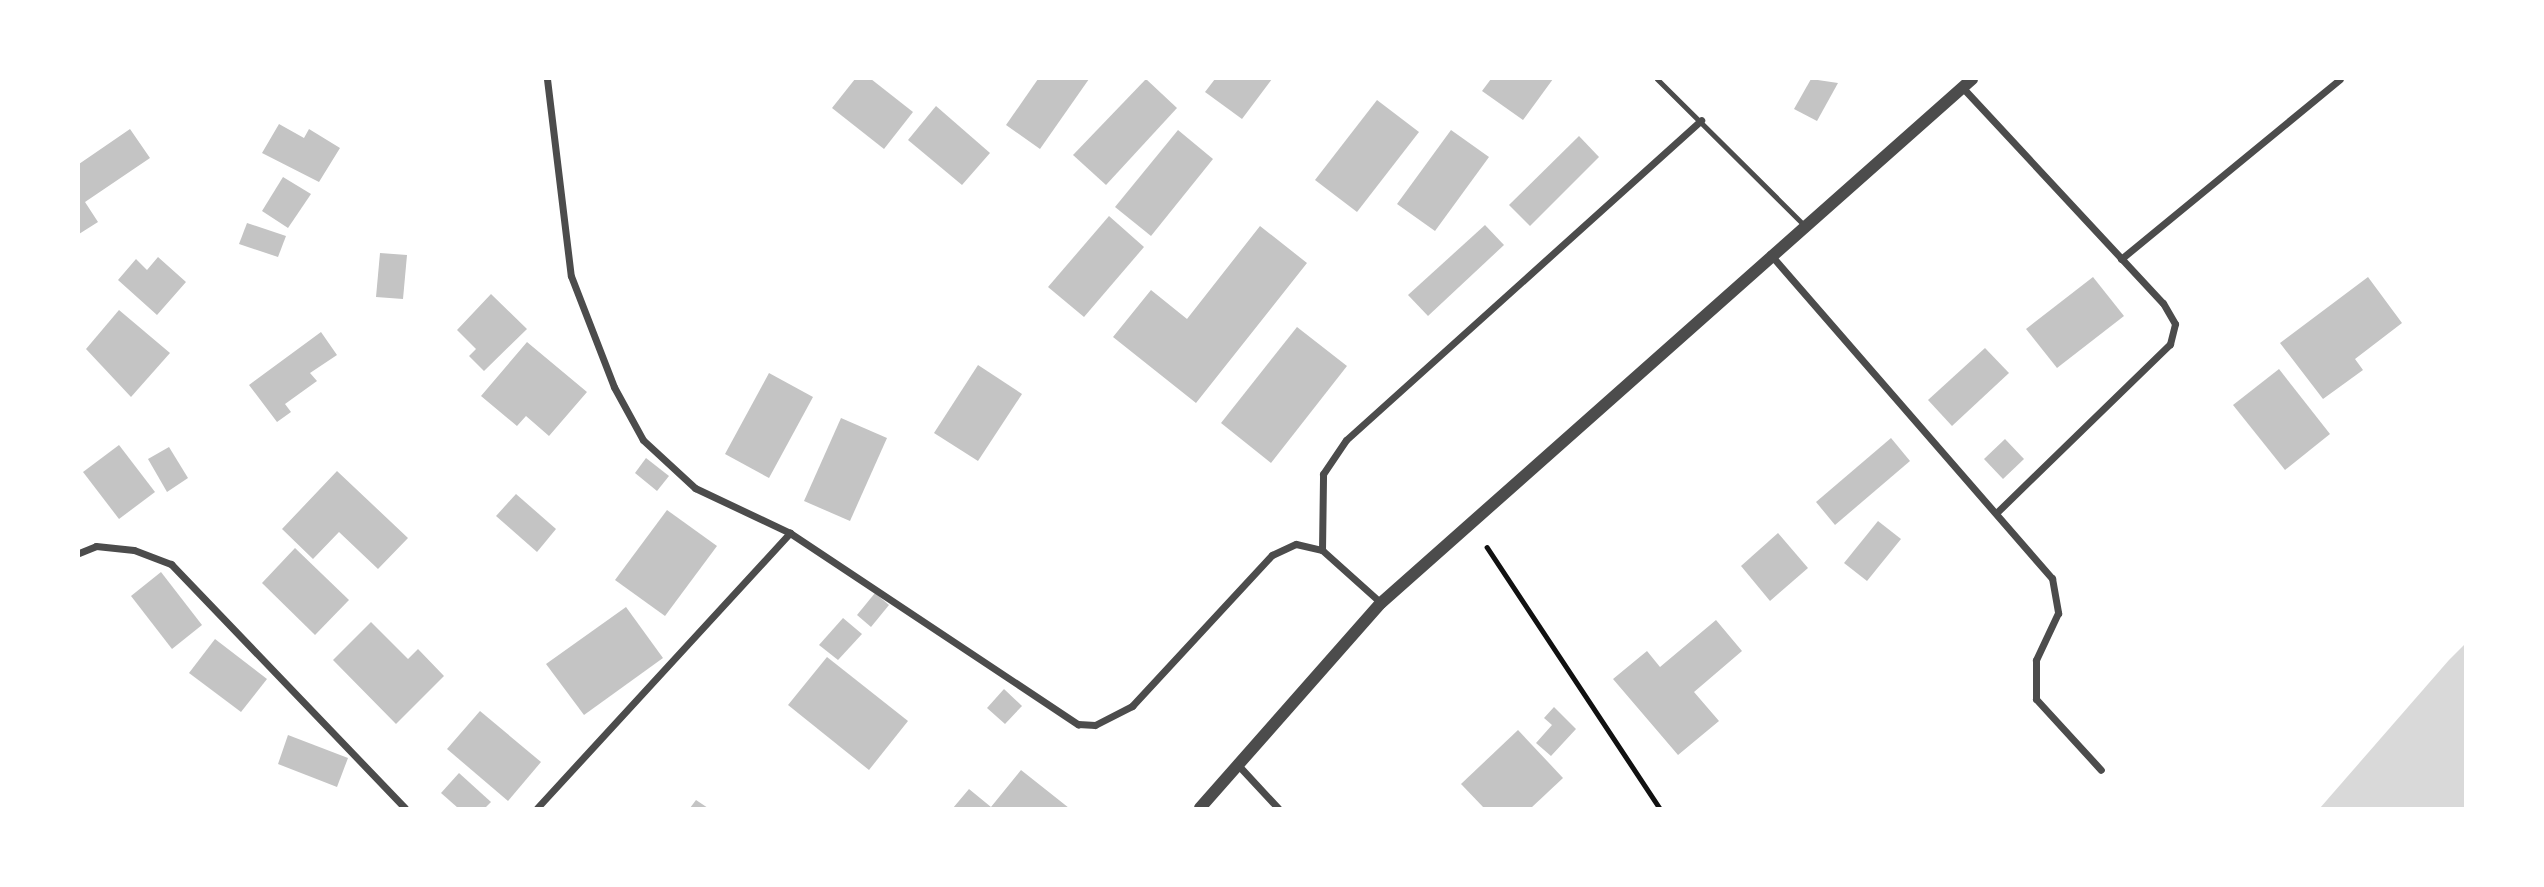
<!DOCTYPE html>
<style>
body{margin:0}
#map{position:relative;width:2544px;height:887px;overflow:hidden;background:#fff;font-family:"Source Sans 3",sans-serif}
div>[style]{position:absolute}
[style*='--x']{left:calc(var(--x)*1px);top:calc(var(--y)*1px);width:calc(var(--w)*1px);rotate:calc(var(--a)*1deg)}
.water>*{inset:0;background:#d9d9d9}
.building>*{inset:0;background:#c4c4c4}
.path>*{height:4.5px;margin:-2.25px;padding:0 2.25px;transform-origin:2.25px;border-radius:2.25px;background:#111}
.service>*{height:5px;margin:-2.5px;padding:0 2.5px;transform-origin:2.5px;border-radius:2.5px;background:#4c4c4c}
.minor>*{height:7px;margin:-3.5px;padding:0 3.5px;transform-origin:3.5px;border-radius:3.5px;background:#4c4c4c}
.tertiary>*{height:12px;margin:-6px;padding:0 6px;transform-origin:6px;border-radius:6px;background:#4c4c4c}
span{translate:-50% -50%;white-space:nowrap;text-align:center;line-height:1.15;-webkit-text-stroke:7px #fff;paint-order:stroke}
.frame{position:absolute;inset:0;border:80px solid #fff;pointer-events:none}
</style>
<div id="map">
<div class="water">
<i style="clip-path:polygon(2465px 644px,2465px 808px,2320px 808px,2449px 660px)"></i>
</div>
<div class="building">
<i style="clip-path:polygon(855px 79px,871px 79px,913px 112px,884px 149px,832px 108px)"></i>
<i style="clip-path:polygon(1038px 79px,1089px 79px,1040px 149px,1006px 125px)"></i>
<i style="clip-path:polygon(1146px 79px,1177px 108px,1106px 185px,1073px 155px)"></i>
<i style="clip-path:polygon(1215px 79px,1272px 79px,1242px 119px,1205px 92px)"></i>
<i style="clip-path:polygon(1491px 79px,1553px 79px,1523px 120px,1482px 91px)"></i>
<i style="clip-path:polygon(1811px 79px,1838px 83px,1817px 121px,1794px 109px)"></i>
<i style="clip-path:polygon(1377px 100px,1419px 132px,1357px 212px,1315px 180px)"></i>
<i style="clip-path:polygon(936px 106px,990px 153px,962px 185px,908px 140px)"></i>
<i style="clip-path:polygon(279px 124px,304px 138px,309px 129px,340px 148px,319px 182px,262px 153px)"></i>
<i style="clip-path:polygon(130px 129px,150px 158px,85px 202px,98px 222px,79px 234px,79px 164px)"></i>
<i style="clip-path:polygon(1178px 130px,1213px 159px,1151px 236px,1115px 207px)"></i>
<i style="clip-path:polygon(1451px 130px,1489px 157px,1435px 231px,1397px 204px)"></i>
<i style="clip-path:polygon(1579px 136px,1599px 157px,1530px 226px,1509px 205px)"></i>
<i style="clip-path:polygon(283px 177px,311px 194px,288px 228px,262px 211px)"></i>
<i style="clip-path:polygon(1109px 216px,1144px 247px,1084px 317px,1048px 287px)"></i>
<i style="clip-path:polygon(247px 223px,286px 236px,278px 257px,239px 244px)"></i>
<i style="clip-path:polygon(1485px 225px,1504px 245px,1428px 316px,1408px 295px)"></i>
<i style="clip-path:polygon(1260px 226px,1307px 263px,1196px 403px,1113px 337px,1151px 290px,1187px 319px)"></i>
<i style="clip-path:polygon(380px 253px,407px 255px,403px 299px,376px 297px)"></i>
<i style="clip-path:polygon(158px 257px,186px 282px,157px 315px,118px 280px,136px 259px,147px 270px)"></i>
<i style="clip-path:polygon(2093px 277px,2124px 316px,2057px 368px,2026px 329px)"></i>
<i style="clip-path:polygon(2368px 277px,2402px 323px,2355px 359px,2363px 370px,2323px 399px,2280px 343px)"></i>
<i style="clip-path:polygon(491px 294px,527px 329px,484px 371px,469px 356px,476px 349px,457px 330px)"></i>
<i style="clip-path:polygon(119px 310px,170px 353px,131px 397px,86px 349px)"></i>
<i style="clip-path:polygon(1297px 327px,1347px 366px,1271px 463px,1221px 423px)"></i>
<i style="clip-path:polygon(321px 332px,337px 355px,310px 373px,317px 381px,285px 404px,291px 412px,277px 422px,249px 385px)"></i>
<i style="clip-path:polygon(527px 342px,587px 392px,549px 436px,526px 416px,517px 426px,481px 396px)"></i>
<i style="clip-path:polygon(1985px 348px,2009px 373px,1952px 426px,1928px 400px)"></i>
<i style="clip-path:polygon(978px 365px,1022px 394px,978px 461px,934px 433px)"></i>
<i style="clip-path:polygon(2279px 369px,2330px 434px,2285px 470px,2233px 405px)"></i>
<i style="clip-path:polygon(769px 373px,813px 397px,769px 478px,725px 454px)"></i>
<i style="clip-path:polygon(841px 418px,887px 438px,850px 521px,804px 501px)"></i>
<i style="clip-path:polygon(1891px 438px,1910px 461px,1835px 525px,1816px 502px)"></i>
<i style="clip-path:polygon(2005px 439px,2024px 459px,2003px 479px,1984px 459px)"></i>
<i style="clip-path:polygon(119px 445px,155px 492px,119px 519px,83px 472px)"></i>
<i style="clip-path:polygon(169px 447px,188px 478px,167px 492px,148px 459px)"></i>
<i style="clip-path:polygon(646px 458px,669px 476px,657px 491px,635px 473px)"></i>
<i style="clip-path:polygon(337px 471px,408px 538px,378px 569px,339px 532px,313px 559px,282px 529px)"></i>
<i style="clip-path:polygon(516px 494px,556px 529px,537px 552px,496px 516px)"></i>
<i style="clip-path:polygon(667px 510px,717px 546px,665px 616px,615px 580px)"></i>
<i style="clip-path:polygon(1878px 521px,1901px 539px,1867px 581px,1844px 563px)"></i>
<i style="clip-path:polygon(1778px 533px,1808px 568px,1770px 601px,1741px 566px)"></i>
<i style="clip-path:polygon(295px 548px,349px 600px,315px 635px,262px 583px)"></i>
<i style="clip-path:polygon(161px 572px,202px 625px,172px 649px,131px 596px)"></i>
<i style="clip-path:polygon(875px 593px,889px 605px,871px 627px,857px 615px)"></i>
<i style="clip-path:polygon(626px 607px,663px 658px,584px 715px,546px 664px)"></i>
<i style="clip-path:polygon(843px 618px,862px 634px,838px 660px,819px 645px)"></i>
<i style="clip-path:polygon(1716px 620px,1742px 651px,1694px 692px,1719px 721px,1678px 755px,1613px 679px,1647px 651px,1660px 667px)"></i>
<i style="clip-path:polygon(371px 622px,408px 659px,418px 649px,444px 676px,396px 724px,333px 660px)"></i>
<i style="clip-path:polygon(215px 639px,267px 679px,241px 712px,189px 673px)"></i>
<i style="clip-path:polygon(827px 657px,908px 721px,869px 770px,788px 705px)"></i>
<i style="clip-path:polygon(1004px 689px,1022px 706px,1005px 724px,987px 708px)"></i>
<i style="clip-path:polygon(1554px 707px,1576px 729px,1551px 756px,1536px 743px,1552px 725px,1544px 718px)"></i>
<i style="clip-path:polygon(480px 711px,541px 762px,508px 801px,447px 749px)"></i>
<i style="clip-path:polygon(1518px 730px,1563px 778px,1531px 808px,1484px 808px,1461px 784px)"></i>
<i style="clip-path:polygon(288px 735px,348px 758px,337px 787px,278px 764px)"></i>
<i style="clip-path:polygon(1021px 770px,1069px 808px,953px 808px,969px 789px,991px 807px)"></i>
<i style="clip-path:polygon(459px 773px,491px 802px,485px 808px,458px 808px,441px 793px)"></i>
<i style="clip-path:polygon(696px 800px,708px 808px,690px 808px)"></i>
</div>
<div class="path">
<i style="--x:1487;--y:547;--w:313;--a:56.5"></i>
</div>
<div class="service">
<i style="--x:1657;--y:79;--w:206;--a:44.8"></i>
</div>
<div class="minor">
<i style="--x:547;--y:79;--w:198;--a:83.1"></i>
<i style="--x:571;--y:276;--w:119;--a:68.8"></i>
<i style="--x:614;--y:387;--w:60;--a:61.3"></i>
<i style="--x:643;--y:440;--w:71;--a:42.7"></i>
<i style="--x:695;--y:488;--w:105;--a:25.3"></i>
<i style="--x:790;--y:533;--w:346;--a:33.6"></i>
<i style="--x:1078;--y:724;--w:17;--a:3"></i>
<i style="--x:1095;--y:725;--w:42;--a:-27.2"></i>
<i style="--x:1132;--y:706;--w:206;--a:-47.2"></i>
<i style="--x:1272;--y:555;--w:26;--a:-25"></i>
<i style="--x:1296;--y:544;--w:27;--a:13"></i>
<i style="--x:1322;--y:550;--w:79;--a:41.9"></i>
<i style="--x:1962;--y:87;--w:295;--a:47.1"></i>
<i style="--x:2163;--y:303;--w:24;--a:60"></i>
<i style="--x:2175;--y:324;--w:21;--a:104"></i>
<i style="--x:2170;--y:344;--w:241;--a:135.8"></i>
<i style="--x:1770;--y:254;--w:430;--a:49"></i>
<i style="--x:2052;--y:578;--w:36;--a:80"></i>
<i style="--x:2058;--y:613;--w:52;--a:115.1"></i>
<i style="--x:2036;--y:660;--w:39;--a:90"></i>
<i style="--x:2036;--y:699;--w:96;--a:47.5"></i>
<i style="--x:2121;--y:259;--w:283;--a:-39.4"></i>
<i style="--x:1322;--y:550;--w:76;--a:-89.2"></i>
<i style="--x:1323;--y:474;--w:41;--a:-55.9"></i>
<i style="--x:1346;--y:440;--w:478;--a:-42"></i>
<i style="--x:79;--y:553;--w:18;--a:-22"></i>
<i style="--x:96;--y:546;--w:38;--a:6"></i>
<i style="--x:134;--y:550;--w:40;--a:21"></i>
<i style="--x:171;--y:564;--w:338;--a:46.2"></i>
<i style="--x:1238;--y:765;--w:59;--a:47.1"></i>
<i style="--x:537;--y:808;--w:374;--a:-47.4"></i>
</div>
<div class="tertiary">
<i style="--x:1200;--y:808;--w:273;--a:-48.6"></i>
<i style="--x:1381;--y:603;--w:790;--a:-41.56"></i>
</div>
<div class="frame"></div>
</div>
